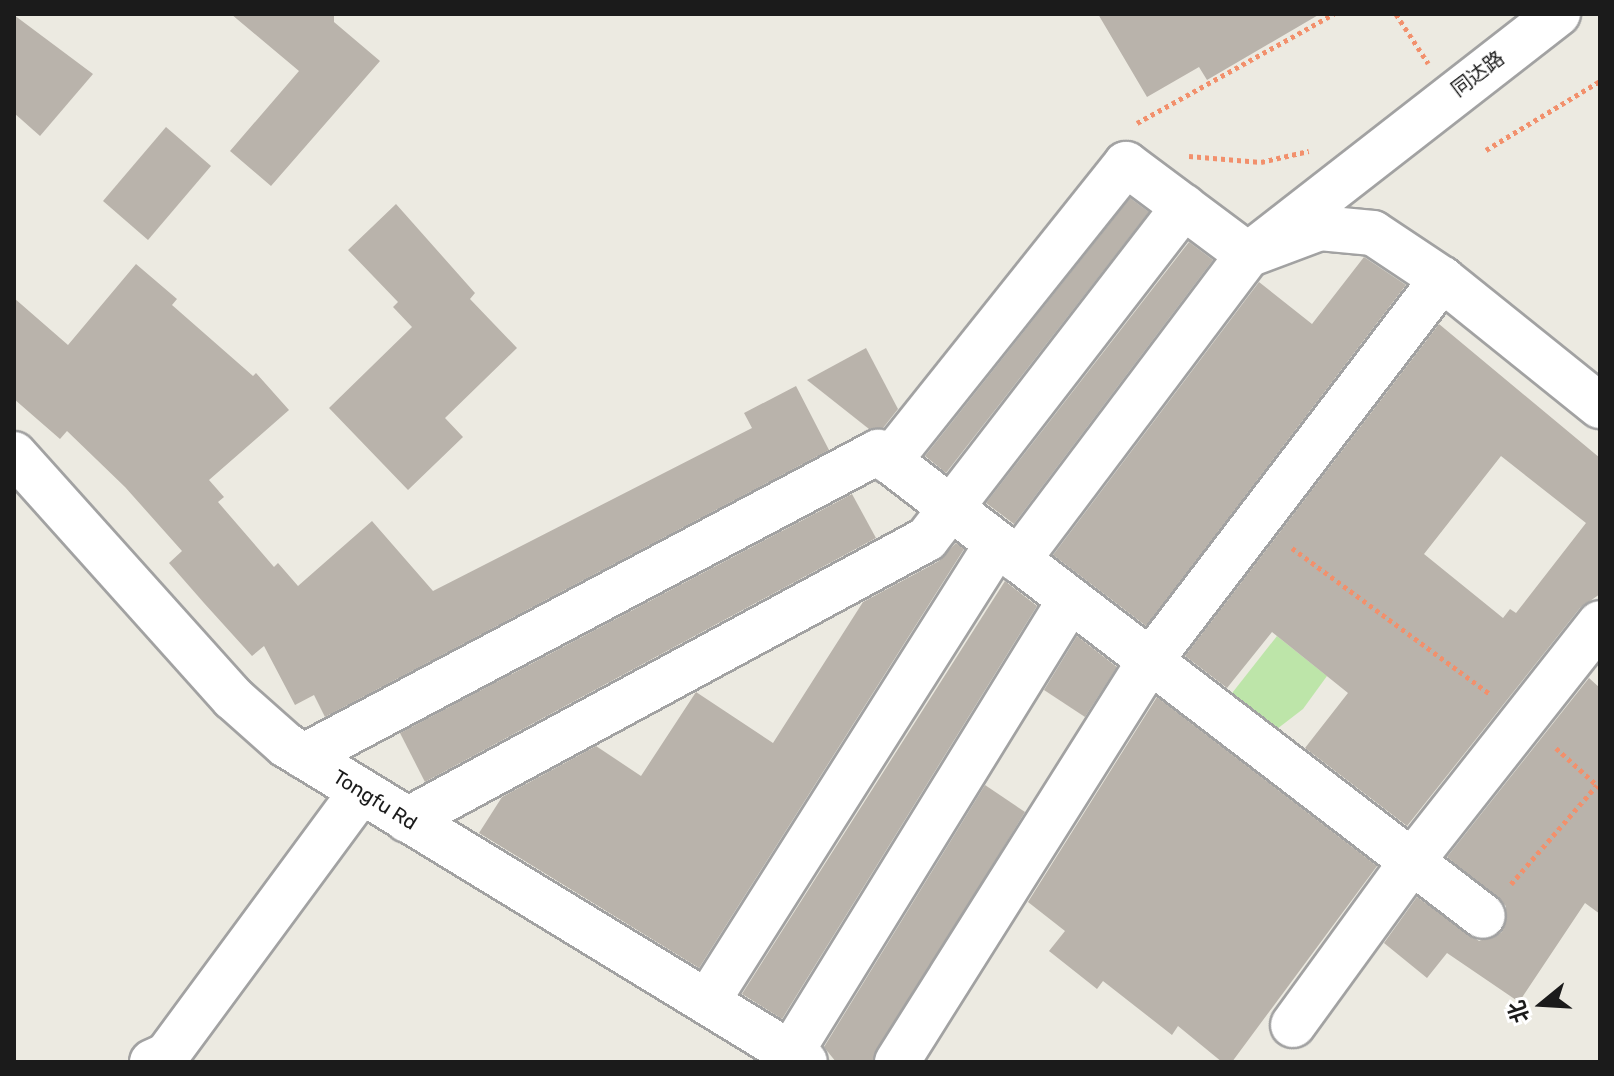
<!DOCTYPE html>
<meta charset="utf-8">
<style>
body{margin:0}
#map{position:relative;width:1614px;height:1076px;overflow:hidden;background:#eceae1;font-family:Rubik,"Noto Sans SC",sans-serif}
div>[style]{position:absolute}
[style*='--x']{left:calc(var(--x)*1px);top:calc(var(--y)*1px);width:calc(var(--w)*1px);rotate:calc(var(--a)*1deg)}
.grass>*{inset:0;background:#bde5a9}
.building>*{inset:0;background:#b9b3ab}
.path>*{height:5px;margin-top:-2.5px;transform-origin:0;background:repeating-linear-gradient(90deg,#f2906c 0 4px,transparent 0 8px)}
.roads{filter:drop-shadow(2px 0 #a2a2a2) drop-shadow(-2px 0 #a2a2a2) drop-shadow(0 2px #a2a2a2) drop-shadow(0 -2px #a2a2a2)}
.minor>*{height:44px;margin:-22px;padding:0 22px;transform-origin:22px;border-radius:22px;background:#fff}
span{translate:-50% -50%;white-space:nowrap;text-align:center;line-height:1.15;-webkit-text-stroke:6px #fff;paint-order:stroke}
.street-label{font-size:20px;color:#1b1b1b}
.frame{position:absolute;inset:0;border:16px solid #1b1b1b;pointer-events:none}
.north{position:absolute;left:1502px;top:964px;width:80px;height:80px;-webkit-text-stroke:6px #fff;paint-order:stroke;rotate:252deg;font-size:22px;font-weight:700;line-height:32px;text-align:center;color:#1b1b1b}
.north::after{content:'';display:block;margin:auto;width:28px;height:36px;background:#1b1b1b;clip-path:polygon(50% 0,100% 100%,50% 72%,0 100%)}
</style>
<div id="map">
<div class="grass">
<i style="clip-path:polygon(1277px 636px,1327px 676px,1303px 709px,1277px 729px,1257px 724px,1229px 697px)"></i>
</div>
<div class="building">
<i style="clip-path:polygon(231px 14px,334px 14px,334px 22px,380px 61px,271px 186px,230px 151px,299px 71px)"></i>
<i style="clip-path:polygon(1098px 14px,1320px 14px,1207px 80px,1199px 67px,1147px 97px)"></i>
<i style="clip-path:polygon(14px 15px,93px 74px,40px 136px,14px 113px)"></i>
<i style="clip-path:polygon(166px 127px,211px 166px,148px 240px,103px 201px)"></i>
<i style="clip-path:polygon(1130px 198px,1149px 212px,946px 473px,925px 456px)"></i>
<i style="clip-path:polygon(396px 204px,475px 293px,470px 299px,517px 348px,445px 418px,463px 437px,408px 490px,329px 408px,412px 327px,393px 307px,398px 302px,348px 250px)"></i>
<i style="clip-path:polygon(1189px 242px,1213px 260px,1014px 524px,986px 503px)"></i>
<i style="clip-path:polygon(1364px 257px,1406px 285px,1146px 626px,1053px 555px,1259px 282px,1312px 324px)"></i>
<i style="clip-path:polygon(136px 264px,177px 299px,172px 305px,253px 376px,256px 373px,289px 410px,209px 480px,224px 497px,218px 502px,274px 567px,278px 563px,298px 586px,372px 521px,433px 591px,752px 428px,744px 413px,796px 386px,829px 450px,325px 717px,314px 695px,295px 705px,264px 646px,252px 656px,204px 603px,169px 563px,182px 551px,125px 487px,67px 431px,60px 439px,14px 399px,14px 298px,68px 345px)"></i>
<i style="clip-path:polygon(evenodd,1439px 324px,1600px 458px,1600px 594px,1580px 608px,1407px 826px,1305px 748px,1348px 693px,1272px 632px,1227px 688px,1185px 656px,1439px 324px,1501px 456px,1586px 523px,1516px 613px,1510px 609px,1503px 618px,1424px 554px,1501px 456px)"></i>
<i style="clip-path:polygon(866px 348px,898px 409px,883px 428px,869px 429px,807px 380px)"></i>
<i style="clip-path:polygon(852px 494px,876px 538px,425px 782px,400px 733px)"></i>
<i style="clip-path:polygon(956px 543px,964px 549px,699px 968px,479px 833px,502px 797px,596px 746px,641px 776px,696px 692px,773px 743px,863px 602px,939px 561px)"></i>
<i style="clip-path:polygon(1005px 581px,1037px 606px,782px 1019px,742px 994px)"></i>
<i style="clip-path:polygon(1077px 636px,1117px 667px,1085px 717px,1044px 690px)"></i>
<i style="clip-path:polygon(1589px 678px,1600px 688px,1600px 914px,1585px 903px,1519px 1002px,1447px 953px,1427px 978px,1384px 943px,1417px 897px,1479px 941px,1502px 932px,1506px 906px,1447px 857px)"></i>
<i style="clip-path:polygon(1157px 697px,1377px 866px,1232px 1062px,1222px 1062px,1178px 1026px,1172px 1035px,1103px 981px,1097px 989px,1049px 951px,1065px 931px,1028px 902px)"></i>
<i style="clip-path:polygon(985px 785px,1025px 812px,872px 1062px,836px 1062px,824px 1047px)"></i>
</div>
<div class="path">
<i style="--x:1396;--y:14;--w:59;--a:56.9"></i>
<i style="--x:1137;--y:123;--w:225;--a:-29"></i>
<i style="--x:1486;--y:150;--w:133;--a:-31.2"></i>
<i style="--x:1189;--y:156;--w:72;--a:4.8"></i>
<i style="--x:1261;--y:162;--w:49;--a:-12.9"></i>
<i style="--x:1292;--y:548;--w:246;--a:36.4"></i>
<i style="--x:1556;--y:748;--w:59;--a:42.3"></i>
<i style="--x:1511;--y:884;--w:131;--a:-49"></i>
</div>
<div class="roads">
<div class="minor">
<i style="--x:14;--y:454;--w:328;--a:48.1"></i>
<i style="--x:233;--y:698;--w:71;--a:41.6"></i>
<i style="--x:286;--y:745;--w:608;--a:31.42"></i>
<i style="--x:889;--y:461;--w:380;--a:-51.4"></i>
<i style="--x:1126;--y:164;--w:152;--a:36.7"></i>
<i style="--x:1248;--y:255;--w:77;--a:-20.6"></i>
<i style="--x:1320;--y:228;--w:53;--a:5.4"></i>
<i style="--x:1373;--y:233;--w:83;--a:33.7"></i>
<i style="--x:1442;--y:279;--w:203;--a:38.8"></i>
<i style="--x:1018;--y:560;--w:382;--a:-53"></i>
<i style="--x:1248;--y:255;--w:393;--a:-37.9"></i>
<i style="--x:304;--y:756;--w:650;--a:-27.91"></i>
<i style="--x:878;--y:452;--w:762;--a:37.49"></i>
<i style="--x:407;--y:820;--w:591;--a:-28.39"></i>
<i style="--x:927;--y:539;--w:420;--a:-52.3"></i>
<i style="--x:707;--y:1002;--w:542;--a:-57.66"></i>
<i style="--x:1293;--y:1025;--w:203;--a:-54"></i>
<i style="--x:1412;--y:861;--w:303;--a:-51.7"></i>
<i style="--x:152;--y:1062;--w:17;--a:-25"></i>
<i style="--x:167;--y:1055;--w:327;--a:-53.6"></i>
<i style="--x:785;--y:1062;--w:543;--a:-58.33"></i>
<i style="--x:897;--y:1062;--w:474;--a:-57.8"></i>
<i style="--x:1150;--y:661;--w:481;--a:-52.6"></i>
</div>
</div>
<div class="street-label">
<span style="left:1478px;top:74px;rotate:-37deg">同达路</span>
<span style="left:375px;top:800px;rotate:32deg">Tongfu Rd</span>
</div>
<div class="frame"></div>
<div class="north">北</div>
</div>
